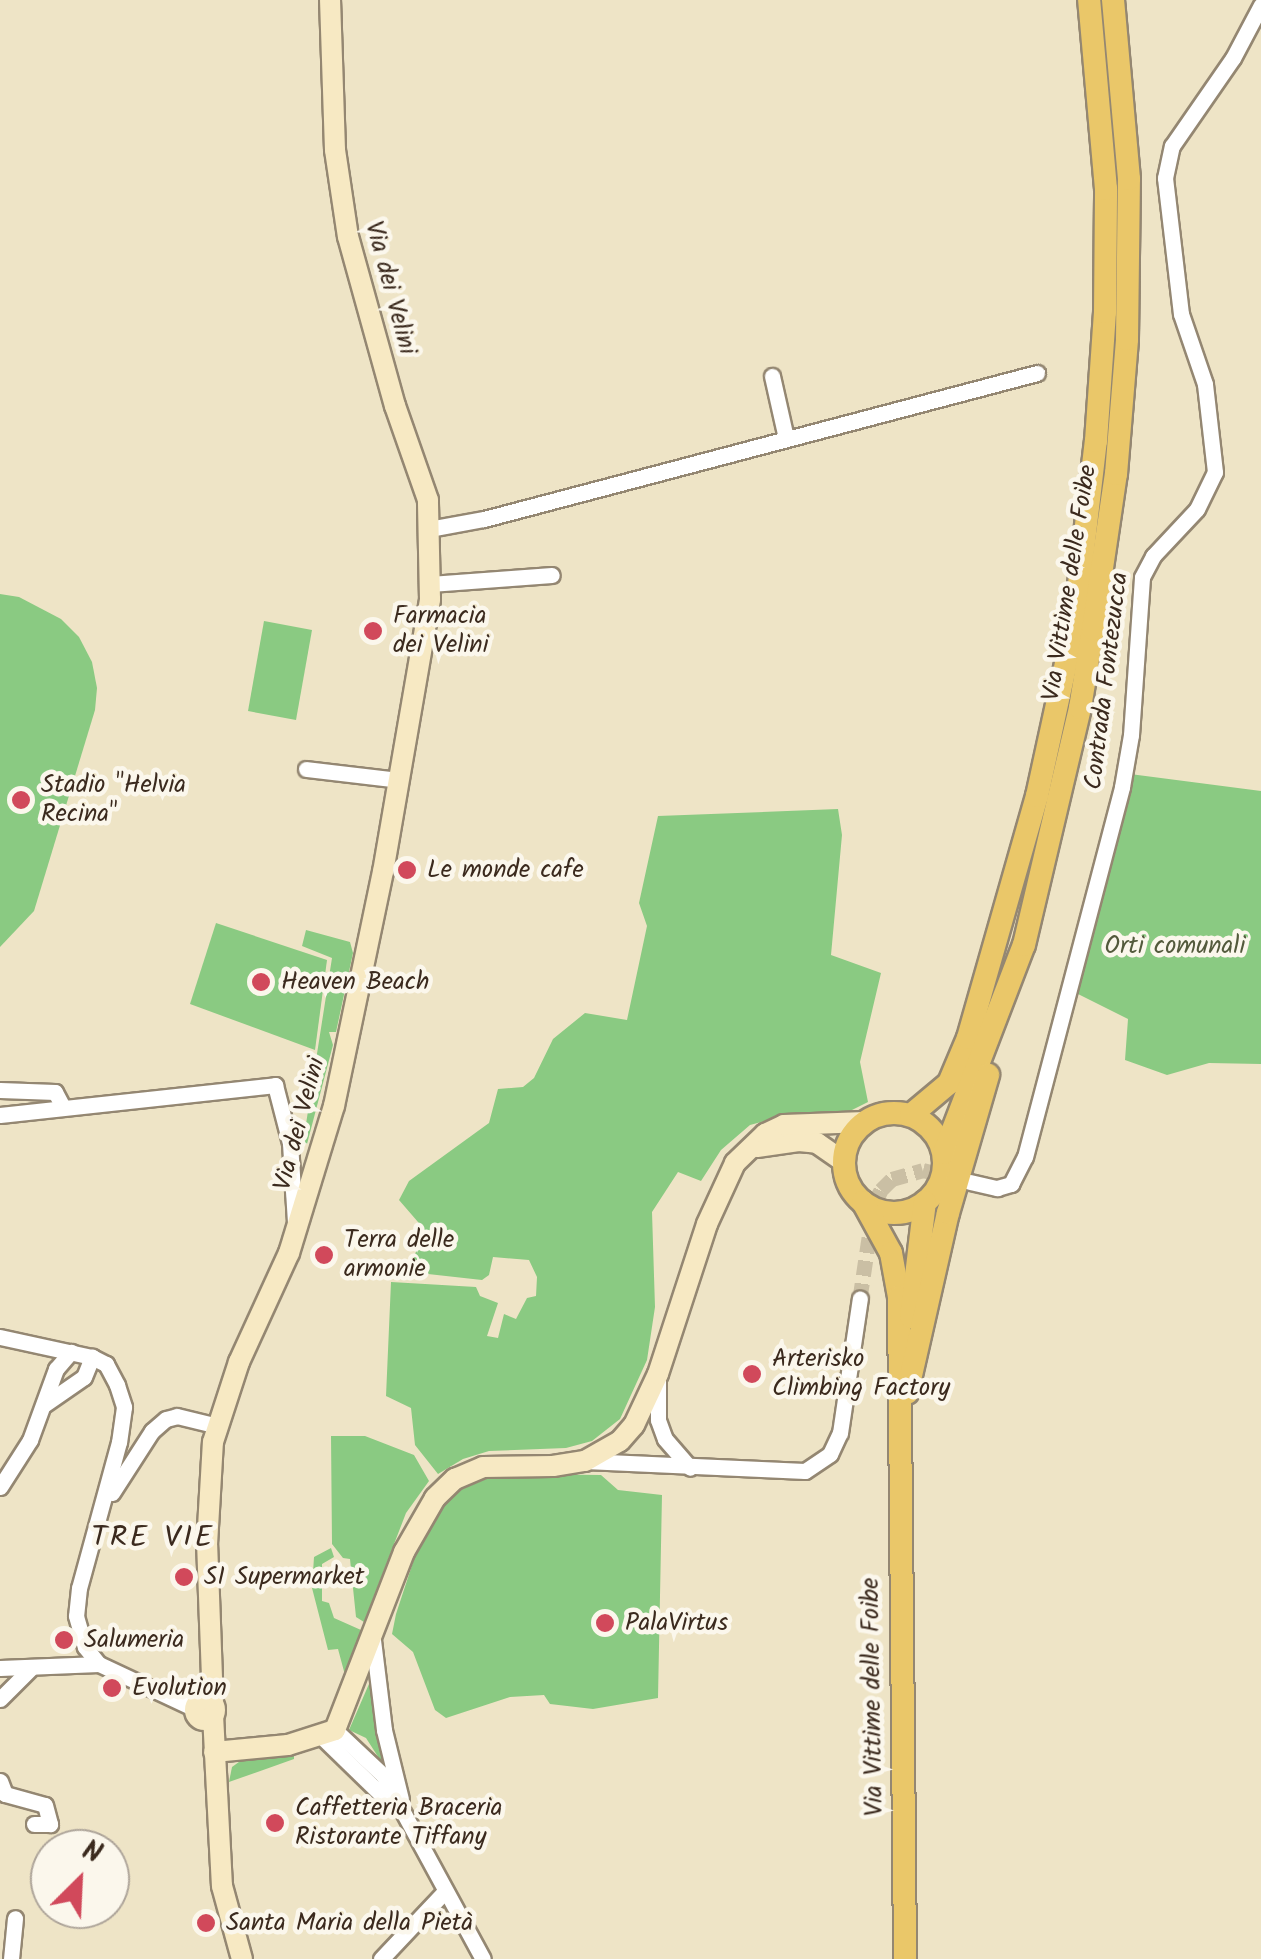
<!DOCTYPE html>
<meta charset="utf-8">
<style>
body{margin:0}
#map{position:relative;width:1261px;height:1959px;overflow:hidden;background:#eee4c6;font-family:Kalam,sans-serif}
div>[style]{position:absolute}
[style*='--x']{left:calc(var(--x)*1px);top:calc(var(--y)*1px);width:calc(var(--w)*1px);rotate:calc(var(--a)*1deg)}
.green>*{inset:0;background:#8aca82}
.street-tunnel>*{height:15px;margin-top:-7.5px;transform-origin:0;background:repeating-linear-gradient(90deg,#cabfa4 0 15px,transparent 0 23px)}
.roads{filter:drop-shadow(2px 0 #948772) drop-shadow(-2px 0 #948772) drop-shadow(0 2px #948772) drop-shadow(0 -2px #948772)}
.street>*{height:15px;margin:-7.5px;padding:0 7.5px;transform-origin:7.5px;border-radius:7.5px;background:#fff}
.secondary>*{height:20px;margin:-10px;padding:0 10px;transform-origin:10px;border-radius:10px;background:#f7e9c3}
.secondary>.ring{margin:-10px;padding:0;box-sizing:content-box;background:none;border:20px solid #f7e9c3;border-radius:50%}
.primary>*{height:22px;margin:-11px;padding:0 11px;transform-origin:11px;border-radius:11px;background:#eac769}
.primary>.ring{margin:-11px;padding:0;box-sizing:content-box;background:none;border:22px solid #eac769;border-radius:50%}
.dots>*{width:28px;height:28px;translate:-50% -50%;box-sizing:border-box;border:5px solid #fbf7ec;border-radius:50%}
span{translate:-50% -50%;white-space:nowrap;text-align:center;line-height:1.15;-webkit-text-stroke:9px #fbf7ec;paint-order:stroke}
.street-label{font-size:25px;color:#3b2a1e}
.poi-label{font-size:25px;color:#3b2a1e}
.left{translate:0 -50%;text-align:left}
.park-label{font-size:25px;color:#535a3c}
.quarter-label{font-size:30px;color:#3b2a1e;letter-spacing:2.5px}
.north{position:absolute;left:30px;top:1829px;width:100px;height:100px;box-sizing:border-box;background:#fbf7ec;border:2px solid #aea59a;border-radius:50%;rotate:24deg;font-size:28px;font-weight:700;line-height:40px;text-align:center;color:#3b2a1e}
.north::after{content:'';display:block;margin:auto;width:35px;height:45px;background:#d1495b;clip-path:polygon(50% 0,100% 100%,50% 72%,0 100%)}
</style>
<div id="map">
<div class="green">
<i style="clip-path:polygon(0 594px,19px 597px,61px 619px,79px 637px,92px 662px,97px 688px,95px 710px,34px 911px,0 947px)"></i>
<i style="clip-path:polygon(264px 621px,312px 630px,296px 720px,248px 711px)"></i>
<i style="clip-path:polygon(1130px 774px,1261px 791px,1261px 1064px,1209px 1063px,1167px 1075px,1125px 1060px,1128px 1019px,1076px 993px)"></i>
<i style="clip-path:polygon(838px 809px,842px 835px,831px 955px,881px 973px,860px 1062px,868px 1102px,850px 1111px,790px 1114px,750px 1125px,721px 1150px,701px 1181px,678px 1172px,652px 1212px,655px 1307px,647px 1360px,620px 1419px,592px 1441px,566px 1448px,489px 1451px,463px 1459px,438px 1474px,415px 1445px,411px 1408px,386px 1396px,391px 1282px,476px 1287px,480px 1296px,498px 1303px,487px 1336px,498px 1338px,504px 1314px,516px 1319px,527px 1298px,536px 1296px,537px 1277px,529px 1260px,493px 1257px,489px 1275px,482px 1280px,410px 1272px,419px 1241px,418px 1222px,399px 1200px,409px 1181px,489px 1123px,498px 1089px,523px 1087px,534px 1078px,553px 1039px,585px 1013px,627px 1020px,647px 926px,639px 903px,658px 816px)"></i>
<i style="clip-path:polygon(216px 923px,327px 960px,315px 1050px,190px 1004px)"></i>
<i style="clip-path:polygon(306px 930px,350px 942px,353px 953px,336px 1032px,329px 1032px,333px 1045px,307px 1144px,303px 1143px,332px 958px,302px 946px)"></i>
<i style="clip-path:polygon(331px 1436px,365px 1436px,414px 1455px,429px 1481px,406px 1513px,364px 1622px,356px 1617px,350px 1559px,343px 1558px,332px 1544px)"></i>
<i style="clip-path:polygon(498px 1474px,601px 1475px,618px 1490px,662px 1495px,658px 1698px,593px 1709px,550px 1704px,544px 1695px,510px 1697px,446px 1718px,435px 1710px,413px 1652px,392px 1634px,396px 1614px,420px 1541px,436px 1510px,455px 1492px)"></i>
<i style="clip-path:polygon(331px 1548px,334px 1557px,322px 1564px,322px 1601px,329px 1603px,334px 1618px,361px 1630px,345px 1675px,338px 1649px,328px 1650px,312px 1588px,314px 1557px)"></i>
<i style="clip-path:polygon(372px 1677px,377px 1728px,384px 1766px,366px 1738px,349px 1730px)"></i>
<i style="clip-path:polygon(294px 1751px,294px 1759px,229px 1782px,232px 1767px,243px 1759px)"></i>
</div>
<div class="street-tunnel">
<i style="--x:860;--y:1298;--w:95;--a:-81.5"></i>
<i style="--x:874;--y:1204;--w:16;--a:-63"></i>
<i style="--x:881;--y:1190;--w:16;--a:-45"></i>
<i style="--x:892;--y:1179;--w:32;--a:-16"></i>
<i style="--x:923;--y:1170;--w:42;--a:13.7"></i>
</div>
<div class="roads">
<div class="street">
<i style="--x:772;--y:376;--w:64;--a:77.3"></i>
<i style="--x:429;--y:529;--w:56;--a:-10.3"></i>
<i style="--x:484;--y:519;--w:572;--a:-14.79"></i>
<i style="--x:430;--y:584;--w:122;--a:-4.2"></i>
<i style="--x:306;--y:769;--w:94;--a:6.7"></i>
<i style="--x:0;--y:1090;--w:55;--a:2.1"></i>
<i style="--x:55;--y:1092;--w:15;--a:62"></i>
<i style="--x:0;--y:1115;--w:277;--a:-6.2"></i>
<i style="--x:275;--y:1085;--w:60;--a:75.5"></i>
<i style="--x:290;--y:1143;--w:79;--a:86.4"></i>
<i style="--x:970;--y:1182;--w:28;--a:13"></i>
<i style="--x:997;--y:1188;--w:15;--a:-16"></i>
<i style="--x:1011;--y:1184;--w:30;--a:-63"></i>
<i style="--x:1025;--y:1157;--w:383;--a:-75.3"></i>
<i style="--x:1122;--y:787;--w:53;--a:-80.2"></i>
<i style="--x:1131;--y:735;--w:158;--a:-86"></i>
<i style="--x:1142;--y:577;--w:24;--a:-62"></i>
<i style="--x:1153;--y:556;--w:64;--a:-46.9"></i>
<i style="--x:1197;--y:509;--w:41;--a:-64.1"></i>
<i style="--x:1215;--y:472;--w:89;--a:-96.5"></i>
<i style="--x:1205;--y:384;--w:74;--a:-108.9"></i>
<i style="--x:1181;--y:314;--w:137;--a:-96.7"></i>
<i style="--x:1165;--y:178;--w:33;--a:-78"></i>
<i style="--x:1172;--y:146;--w:107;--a:-55.3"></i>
<i style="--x:1233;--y:58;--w:60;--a:-62.2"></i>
<i style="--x:0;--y:1337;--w:94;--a:12.3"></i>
<i style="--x:92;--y:1357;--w:16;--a:27"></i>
<i style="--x:106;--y:1364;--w:24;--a:62"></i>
<i style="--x:117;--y:1385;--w:23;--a:72"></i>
<i style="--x:124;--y:1407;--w:35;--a:98"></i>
<i style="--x:119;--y:1442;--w:151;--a:105.3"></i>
<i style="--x:79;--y:1588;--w:28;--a:96"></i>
<i style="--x:76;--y:1616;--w:32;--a:74"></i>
<i style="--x:85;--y:1647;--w:22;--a:51"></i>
<i style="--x:658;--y:1378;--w:42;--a:90"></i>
<i style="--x:658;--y:1420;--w:20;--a:70"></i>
<i style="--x:665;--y:1439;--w:38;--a:49"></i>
<i style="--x:45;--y:1404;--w:47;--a:-34.7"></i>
<i style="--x:84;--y:1377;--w:22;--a:-68"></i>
<i style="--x:585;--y:1461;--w:220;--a:2.6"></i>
<i style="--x:805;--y:1471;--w:30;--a:-34"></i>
<i style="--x:830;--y:1454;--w:23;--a:-65"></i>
<i style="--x:840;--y:1433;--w:136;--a:-81.6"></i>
<i style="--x:0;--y:1487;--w:56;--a:-57.4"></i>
<i style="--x:30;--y:1440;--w:76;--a:-69.9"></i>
<i style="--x:56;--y:1369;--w:23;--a:-49"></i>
<i style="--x:112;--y:1493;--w:74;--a:-57.2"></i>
<i style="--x:152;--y:1431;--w:18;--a:-41"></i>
<i style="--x:166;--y:1419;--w:11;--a:-15"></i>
<i style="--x:177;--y:1416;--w:42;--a:13.7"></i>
<i style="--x:373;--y:1640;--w:91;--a:83"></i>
<i style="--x:384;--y:1730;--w:71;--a:76.2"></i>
<i style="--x:0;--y:1668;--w:99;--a:-2.3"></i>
<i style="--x:99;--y:1664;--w:106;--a:25.1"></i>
<i style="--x:0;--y:1699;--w:45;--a:-45"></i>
<i style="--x:178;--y:1699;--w:26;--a:-23"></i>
<i style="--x:335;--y:1730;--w:66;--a:43.2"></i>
<i style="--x:383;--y:1775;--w:209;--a:61.5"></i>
<i style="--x:322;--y:1737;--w:102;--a:44.2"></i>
<i style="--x:0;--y:1781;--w:14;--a:69"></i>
<i style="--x:5;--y:1794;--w:41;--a:15.4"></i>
<i style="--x:45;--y:1805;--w:20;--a:75"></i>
<i style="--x:50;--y:1824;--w:16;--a:180"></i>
<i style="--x:11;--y:1959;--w:41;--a:-84.4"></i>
<i style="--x:381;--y:1959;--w:93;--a:-46.7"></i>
</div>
<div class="secondary">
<i style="--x:757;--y:1147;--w:42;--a:-8.1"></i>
<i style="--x:799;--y:1141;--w:18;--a:6"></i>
<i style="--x:817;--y:1143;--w:33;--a:35"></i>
<i class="ring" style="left:195px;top:1700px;width:0;height:0"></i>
<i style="--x:213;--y:1705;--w:160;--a:-92.1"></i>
<i style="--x:207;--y:1545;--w:103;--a:-86.7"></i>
<i style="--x:213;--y:1442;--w:84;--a:-72"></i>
<i style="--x:239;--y:1362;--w:120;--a:-65.4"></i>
<i style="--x:289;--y:1253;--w:154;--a:-73"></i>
<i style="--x:334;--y:1106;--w:239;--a:-78.2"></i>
<i style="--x:383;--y:872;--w:277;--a:-80.2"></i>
<i style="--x:430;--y:599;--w:99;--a:-91.2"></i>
<i style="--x:428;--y:500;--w:100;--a:-109.3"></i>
<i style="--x:395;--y:406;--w:175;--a:-105.5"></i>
<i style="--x:348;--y:237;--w:88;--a:-98.5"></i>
<i style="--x:335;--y:150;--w:150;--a:-91.9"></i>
<i style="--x:213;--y:1715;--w:171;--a:87"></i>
<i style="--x:222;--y:1886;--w:76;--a:74.7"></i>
<i style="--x:214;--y:1752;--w:74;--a:-5.4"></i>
<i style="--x:288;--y:1745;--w:49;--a:-17.7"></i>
<i style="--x:335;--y:1730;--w:191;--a:-68.8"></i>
<i style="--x:404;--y:1552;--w:62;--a:-60.1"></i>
<i style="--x:435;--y:1498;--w:28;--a:-44"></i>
<i style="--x:455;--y:1479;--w:30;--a:-23"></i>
<i style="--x:483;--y:1467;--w:70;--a:-0.8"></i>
<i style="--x:553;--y:1466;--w:32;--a:-9"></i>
<i style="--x:585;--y:1461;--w:40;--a:-29.7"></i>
<i style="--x:620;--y:1441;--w:21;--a:-49"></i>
<i style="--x:634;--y:1425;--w:56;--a:-64.8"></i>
<i style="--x:658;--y:1374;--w:158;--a:-71.9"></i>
<i style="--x:707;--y:1224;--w:67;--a:-65.3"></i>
<i style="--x:735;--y:1163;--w:42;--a:-44"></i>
<i style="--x:765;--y:1134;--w:21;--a:-25"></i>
<i style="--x:784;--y:1125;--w:81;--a:-2.1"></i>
</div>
<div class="primary">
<i class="ring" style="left:844px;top:1113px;width:78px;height:78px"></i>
<i style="--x:911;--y:1115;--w:50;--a:-40.1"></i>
<i style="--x:949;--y:1083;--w:49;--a:-67.1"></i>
<i style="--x:968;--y:1038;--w:252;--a:-74.1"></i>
<i style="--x:1037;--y:796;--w:173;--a:-77.7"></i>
<i style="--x:1074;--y:627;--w:187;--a:-83.3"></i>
<i style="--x:1096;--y:441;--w:129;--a:-86"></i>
<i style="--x:1105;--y:312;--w:123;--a:-89.5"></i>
<i style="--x:1106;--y:189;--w:190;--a:-95.1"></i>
<i style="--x:944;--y:1153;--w:223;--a:-69"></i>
<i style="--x:1024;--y:945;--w:244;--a:-76.7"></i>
<i style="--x:1080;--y:708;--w:80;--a:-80.7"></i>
<i style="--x:1093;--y:629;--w:157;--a:-81.6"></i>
<i style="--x:1116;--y:474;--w:135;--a:-85.3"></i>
<i style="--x:1127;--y:339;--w:160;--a:-89.3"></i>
<i style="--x:1129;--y:179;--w:180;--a:-95.1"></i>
<i style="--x:863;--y:1202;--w:58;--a:61.2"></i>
<i style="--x:891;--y:1253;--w:45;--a:79.7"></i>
<i style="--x:899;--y:1297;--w:662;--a:89.48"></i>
<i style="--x:911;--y:1317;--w:116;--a:-83.1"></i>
<i style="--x:907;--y:1393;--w:185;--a:-77.2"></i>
<i style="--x:948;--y:1213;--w:144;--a:-73.8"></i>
</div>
</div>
<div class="dots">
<i style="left:373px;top:631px;background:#d1495b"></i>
<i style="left:21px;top:800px;background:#d1495b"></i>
<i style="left:407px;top:870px;background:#d1495b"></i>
<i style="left:261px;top:982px;background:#d1495b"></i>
<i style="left:324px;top:1255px;background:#d1495b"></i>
<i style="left:752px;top:1374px;background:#d1495b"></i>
<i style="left:184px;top:1577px;background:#d1495b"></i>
<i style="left:605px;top:1623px;background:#d1495b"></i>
<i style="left:64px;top:1640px;background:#d1495b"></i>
<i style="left:112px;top:1688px;background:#d1495b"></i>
<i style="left:275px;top:1823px;background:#d1495b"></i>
<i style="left:206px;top:1923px;background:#d1495b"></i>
</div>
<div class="street-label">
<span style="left:390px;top:288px;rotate:75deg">Via dei Velini</span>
<span style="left:1070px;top:583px;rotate:-81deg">Via Vittime delle Foibe</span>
<span style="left:1107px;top:681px;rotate:-83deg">Contrada Fontezucca</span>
<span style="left:300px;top:1124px;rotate:-75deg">Via dei Velini</span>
<span style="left:873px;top:1697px;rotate:-91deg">Via Vittime delle Foibe</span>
</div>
<div class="poi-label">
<span class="left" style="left:393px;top:631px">Farmacia<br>dei Velini</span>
<span class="left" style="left:41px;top:800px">Stadio "Helvia<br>Recina"</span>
<span class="left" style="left:427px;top:870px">Le monde cafe</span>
<span class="left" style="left:281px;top:982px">Heaven Beach</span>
<span class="left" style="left:344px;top:1255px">Terra delle<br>armonie</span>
<span class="left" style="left:772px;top:1374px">Arterisko<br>Climbing Factory</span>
<span class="left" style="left:204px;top:1577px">SI Supermarket</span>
<span class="left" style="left:625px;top:1623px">PalaVirtus</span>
<span class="left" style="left:84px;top:1640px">Salumeria</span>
<span class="left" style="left:132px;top:1688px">Evolution</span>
<span class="left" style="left:295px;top:1823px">Caffetteria Braceria<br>Ristorante Tiffany</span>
<span class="left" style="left:226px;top:1923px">Santa Maria della Pietà</span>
</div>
<div class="park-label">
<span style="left:1175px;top:946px">Orti comunali</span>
</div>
<div class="quarter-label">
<span style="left:153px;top:1538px">TRE VIE</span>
</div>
<div class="north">N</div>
</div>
